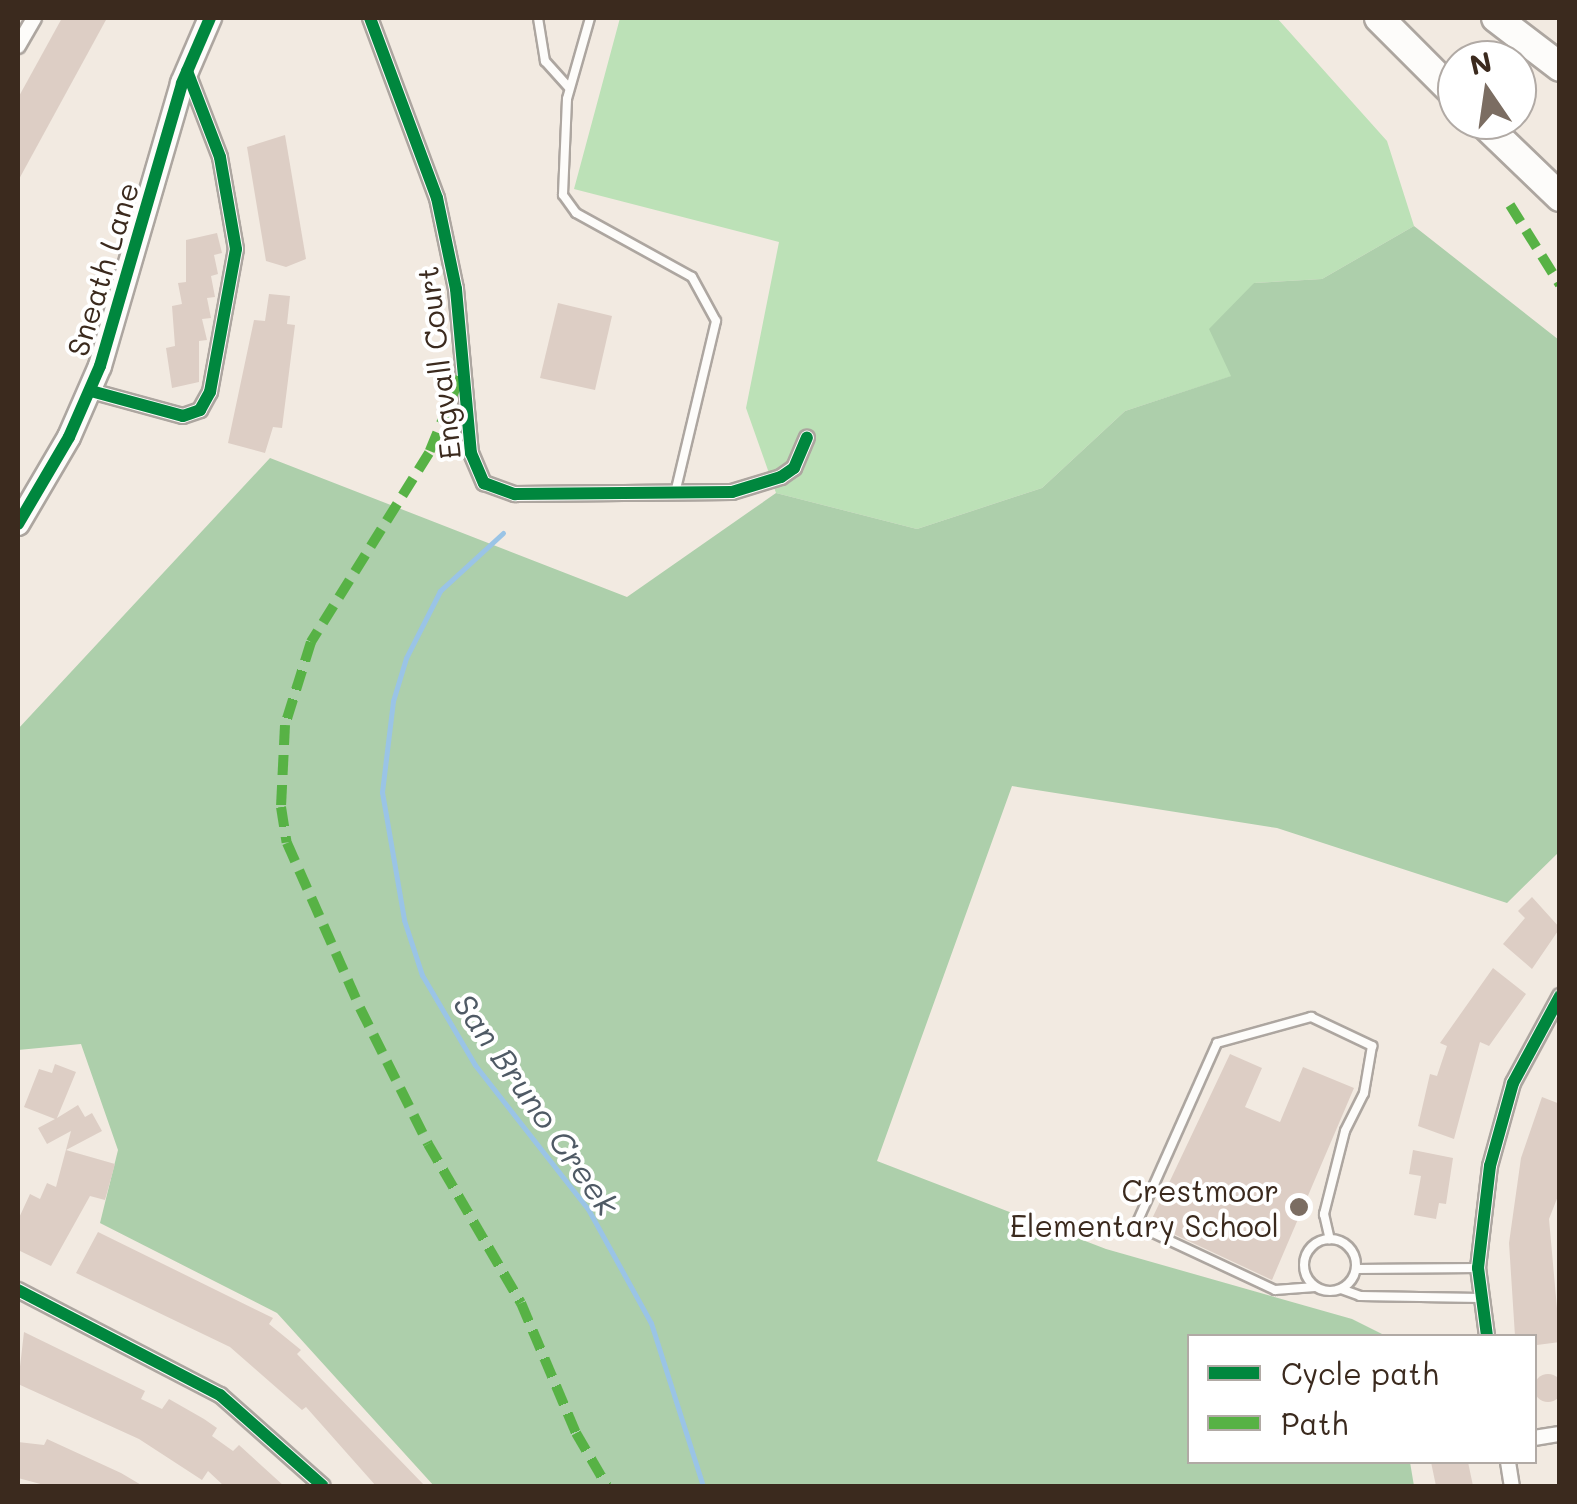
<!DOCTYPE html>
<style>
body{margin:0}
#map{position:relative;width:1577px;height:1504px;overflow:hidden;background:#f2eae1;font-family:Mali,sans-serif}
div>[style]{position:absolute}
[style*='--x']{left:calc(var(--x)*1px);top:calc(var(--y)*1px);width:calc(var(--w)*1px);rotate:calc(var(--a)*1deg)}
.green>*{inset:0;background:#bce1b7}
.forest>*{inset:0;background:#adcfab}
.stream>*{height:5px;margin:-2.5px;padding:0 2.5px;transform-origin:2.5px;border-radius:2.5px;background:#9ac4e6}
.building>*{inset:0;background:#ddcec5}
.round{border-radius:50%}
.roads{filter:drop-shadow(2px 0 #ada6a0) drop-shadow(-2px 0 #ada6a0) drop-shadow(0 2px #ada6a0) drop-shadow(0 -2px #ada6a0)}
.service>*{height:8px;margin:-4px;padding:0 4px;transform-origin:4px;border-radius:4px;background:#fdfcfa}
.service>.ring{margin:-4px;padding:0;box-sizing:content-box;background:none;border:8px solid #fdfcfa;border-radius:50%}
.minor>*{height:14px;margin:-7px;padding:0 7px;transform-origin:7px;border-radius:7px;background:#fdfcfa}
.primary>*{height:22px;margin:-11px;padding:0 11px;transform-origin:11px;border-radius:11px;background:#fdfcfa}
.motorway>*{height:28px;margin:-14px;padding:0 14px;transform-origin:14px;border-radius:14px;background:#fdfcfa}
.quiet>*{height:10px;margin-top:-5px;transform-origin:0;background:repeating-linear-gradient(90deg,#57b245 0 20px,transparent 0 30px)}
.cycleway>*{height:12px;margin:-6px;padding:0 6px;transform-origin:6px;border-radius:6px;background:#00873e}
.dots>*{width:28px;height:28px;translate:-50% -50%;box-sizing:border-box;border:5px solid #fff;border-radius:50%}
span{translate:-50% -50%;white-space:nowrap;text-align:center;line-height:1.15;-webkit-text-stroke:8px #fff;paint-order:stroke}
.street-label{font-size:30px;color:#3b2a1e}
.poi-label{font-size:30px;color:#3b2a1e}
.right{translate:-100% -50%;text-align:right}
.water-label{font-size:32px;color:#4f5a65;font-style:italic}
.frame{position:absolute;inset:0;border:20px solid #3b2a1e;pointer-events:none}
.legend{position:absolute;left:1187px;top:1334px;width:350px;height:130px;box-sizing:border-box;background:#fff;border:2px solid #b1aaa5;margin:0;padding:12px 18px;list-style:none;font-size:30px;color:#3b2a1e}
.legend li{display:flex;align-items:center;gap:20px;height:50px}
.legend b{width:50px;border:2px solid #b1aaa5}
.north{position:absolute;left:1437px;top:40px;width:100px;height:100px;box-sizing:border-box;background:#fff;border:2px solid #b1aaa5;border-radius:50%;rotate:347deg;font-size:28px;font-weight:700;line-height:40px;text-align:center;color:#3b2a1e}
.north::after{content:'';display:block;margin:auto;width:35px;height:45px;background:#7b6d62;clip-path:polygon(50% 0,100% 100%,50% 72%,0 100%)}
</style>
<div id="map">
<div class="green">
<i style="clip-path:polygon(620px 18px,1277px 18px,1387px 141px,1414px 226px,1322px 279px,1254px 283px,1232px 376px,1125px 411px,1042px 488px,917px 529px,776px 493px,746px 408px,779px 242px,574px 189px)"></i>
</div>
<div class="forest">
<i style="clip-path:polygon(1414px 226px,1559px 340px,1559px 852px,1507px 903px,1277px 828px,1012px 786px,877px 1161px,1106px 1249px,1352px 1319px,1386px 1336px,1190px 1336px,1190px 1462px,1410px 1462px,1414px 1486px,434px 1486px,277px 1313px,100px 1223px,118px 1150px,81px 1044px,18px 1050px,18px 729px,270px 458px,627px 597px,776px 493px,917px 529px,1042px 488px,1125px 411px,1231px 376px,1209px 329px,1254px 283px,1322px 279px)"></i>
</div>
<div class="stream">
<i style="--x:503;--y:533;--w:86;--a:137.4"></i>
<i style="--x:440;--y:591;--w:75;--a:116.9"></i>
<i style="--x:406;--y:658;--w:45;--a:106.8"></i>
<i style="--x:393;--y:701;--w:92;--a:96.9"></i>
<i style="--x:382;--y:792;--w:130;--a:80.2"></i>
<i style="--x:404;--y:920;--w:58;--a:71.9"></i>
<i style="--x:422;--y:975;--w:104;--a:59.5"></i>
<i style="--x:475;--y:1065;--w:183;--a:51.9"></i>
<i style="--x:588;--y:1209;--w:130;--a:61.1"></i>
<i style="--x:651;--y:1323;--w:171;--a:72.3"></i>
</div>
<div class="building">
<i style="clip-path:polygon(62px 18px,107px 18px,18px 181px,18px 98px)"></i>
<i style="clip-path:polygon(285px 135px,306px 259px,286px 267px,266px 261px,247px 147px)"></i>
<i style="clip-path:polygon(217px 233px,222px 253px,214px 255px,218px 274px,211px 276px,215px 297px,207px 298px,211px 318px,202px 319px,207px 340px,199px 341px,199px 382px,172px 388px,166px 348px,175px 346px,172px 306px,182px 304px,178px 283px,186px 282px,186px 240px)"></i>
<i style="clip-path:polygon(269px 294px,290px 296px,287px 324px,295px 325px,282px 428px,273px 427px,265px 453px,228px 443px,254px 320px,265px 321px)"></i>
<i style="clip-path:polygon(558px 303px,612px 316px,595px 390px,540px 378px)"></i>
<i style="clip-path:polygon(1532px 897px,1560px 928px,1532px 969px,1503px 944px,1525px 918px,1518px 911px)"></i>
<i style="clip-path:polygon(1493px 968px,1526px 994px,1489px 1046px,1480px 1042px,1454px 1139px,1418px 1126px,1430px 1074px,1437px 1076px,1447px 1046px,1440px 1043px)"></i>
<i style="clip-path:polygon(1230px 1054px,1262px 1068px,1245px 1107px,1280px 1122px,1303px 1067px,1354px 1088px,1272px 1280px,1150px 1223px)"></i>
<i style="clip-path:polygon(55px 1064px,76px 1072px,57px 1118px,78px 1105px,85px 1117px,92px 1113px,102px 1131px,66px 1150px,115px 1164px,105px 1200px,90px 1196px,51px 1266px,18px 1250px,18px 1220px,30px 1194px,40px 1199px,47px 1183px,56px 1187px,71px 1131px,47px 1144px,38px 1128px,55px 1119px,24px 1107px,39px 1069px,52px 1073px)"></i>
<i style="clip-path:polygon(1542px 1097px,1560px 1104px,1560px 1191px,1549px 1219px,1560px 1342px,1537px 1345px,1534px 1336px,1515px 1336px,1509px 1243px,1521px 1158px)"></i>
<i style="clip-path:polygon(1413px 1150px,1453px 1158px,1446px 1204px,1439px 1203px,1436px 1219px,1414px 1215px,1421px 1176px,1409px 1174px)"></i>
<i style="clip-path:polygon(98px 1232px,273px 1318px,269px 1324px,301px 1350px,297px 1354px,425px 1486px,376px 1486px,306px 1407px,302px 1410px,230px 1347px,76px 1273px)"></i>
<i style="clip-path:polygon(24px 1332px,145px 1391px,141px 1399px,162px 1409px,169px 1399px,204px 1419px,217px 1428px,212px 1436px,233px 1451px,239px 1445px,284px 1486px,224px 1486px,208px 1471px,202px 1480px,139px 1439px,18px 1384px)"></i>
<i class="round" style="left:1534px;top:1374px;width:28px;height:28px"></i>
<i style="clip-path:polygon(47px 1439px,121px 1473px,143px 1486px,48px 1486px,18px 1478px,18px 1442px,44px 1445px)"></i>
<i style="clip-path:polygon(1431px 1462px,1468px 1462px,1473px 1486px,1436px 1486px)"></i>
</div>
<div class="roads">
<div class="service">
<i style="--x:538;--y:18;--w:44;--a:80.8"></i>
<i style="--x:545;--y:61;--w:36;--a:48"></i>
<i style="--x:590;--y:18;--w:84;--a:105.9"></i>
<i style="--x:567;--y:99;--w:96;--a:92.4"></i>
<i style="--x:563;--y:195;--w:22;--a:54"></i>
<i style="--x:576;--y:213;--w:132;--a:28.9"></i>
<i style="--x:692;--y:277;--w:50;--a:61.4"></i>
<i style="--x:716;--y:321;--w:177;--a:103.4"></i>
<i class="ring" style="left:1304px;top:1239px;width:44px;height:44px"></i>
<i style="--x:1356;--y:1269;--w:122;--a:-0.5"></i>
<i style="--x:1315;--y:1287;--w:40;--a:175.7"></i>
<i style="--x:1275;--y:1290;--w:153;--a:-154.9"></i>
<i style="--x:1136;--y:1225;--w:199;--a:-66"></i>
<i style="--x:1217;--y:1043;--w:98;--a:-15.5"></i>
<i style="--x:1311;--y:1017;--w:68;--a:25.4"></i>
<i style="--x:1372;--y:1046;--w:48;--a:99.7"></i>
<i style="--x:1364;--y:1093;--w:42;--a:116.6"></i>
<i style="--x:1345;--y:1131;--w:86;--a:104.2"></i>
<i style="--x:1324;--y:1214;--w:26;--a:77"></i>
<i style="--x:1341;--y:1289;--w:20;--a:20"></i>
<i style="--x:1360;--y:1296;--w:120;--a:1"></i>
</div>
<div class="minor">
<i style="--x:370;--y:18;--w:192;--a:69.6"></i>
<i style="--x:437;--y:198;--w:93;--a:78.2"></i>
<i style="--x:456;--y:289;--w:165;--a:84.8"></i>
<i style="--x:471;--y:453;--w:33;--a:67"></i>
<i style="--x:484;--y:483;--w:33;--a:20"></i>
<i style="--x:515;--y:494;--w:217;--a:-0.5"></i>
<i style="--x:732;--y:492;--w:51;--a:-17"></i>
<i style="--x:781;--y:477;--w:16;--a:-35"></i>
<i style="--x:794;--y:468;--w:33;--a:-67"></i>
<i style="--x:18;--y:46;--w:32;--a:-60"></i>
<i style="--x:91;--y:391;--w:95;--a:15.2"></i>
<i style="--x:183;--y:416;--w:18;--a:-19"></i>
<i style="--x:200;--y:410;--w:21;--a:-61"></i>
<i style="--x:210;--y:392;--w:145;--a:-79.7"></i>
<i style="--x:236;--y:249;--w:93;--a:-99.9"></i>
<i style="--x:220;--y:157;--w:92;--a:-111"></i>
<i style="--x:18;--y:1290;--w:228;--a:27.5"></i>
<i style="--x:220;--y:1395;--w:137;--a:41.5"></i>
<i style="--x:1487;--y:1336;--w:69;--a:-97.5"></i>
<i style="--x:1478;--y:1268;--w:103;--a:-83.3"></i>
<i style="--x:1490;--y:1166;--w:86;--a:-74.5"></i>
<i style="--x:1513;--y:1083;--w:99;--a:-61.6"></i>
<i style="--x:1534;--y:1438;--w:26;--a:-9"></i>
<i style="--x:1508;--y:1462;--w:24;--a:81"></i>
</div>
<div class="primary">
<i style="--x:18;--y:524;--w:101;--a:-59.6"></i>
<i style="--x:69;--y:437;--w:77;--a:-66.4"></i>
<i style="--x:100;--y:366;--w:295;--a:-73.8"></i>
<i style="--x:182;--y:83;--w:71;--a:-66.7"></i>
</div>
<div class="motorway">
<i style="--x:1379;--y:18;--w:110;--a:45"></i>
<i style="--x:1496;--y:18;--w:81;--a:37.4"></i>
<i style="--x:1480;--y:120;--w:111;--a:43.9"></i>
</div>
</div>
<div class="quiet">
<i style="--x:1510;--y:205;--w:94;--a:58"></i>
<i style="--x:460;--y:377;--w:82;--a:112.2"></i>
<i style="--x:429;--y:453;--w:223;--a:122"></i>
<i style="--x:311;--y:642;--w:87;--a:107.4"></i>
<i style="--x:285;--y:725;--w:82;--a:92.8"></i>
<i style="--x:281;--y:807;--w:36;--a:81"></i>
<i style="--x:287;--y:843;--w:180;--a:66.1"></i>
<i style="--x:360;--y:1008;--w:152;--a:63.4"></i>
<i style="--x:428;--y:1144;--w:184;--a:59.7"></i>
<i style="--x:521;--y:1303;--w:141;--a:67.1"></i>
<i style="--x:576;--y:1433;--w:61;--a:59.7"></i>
</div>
<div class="cycleway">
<i style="--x:370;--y:18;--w:192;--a:69.6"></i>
<i style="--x:437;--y:198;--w:93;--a:78.2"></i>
<i style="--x:456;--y:289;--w:165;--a:84.8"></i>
<i style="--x:471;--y:453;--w:33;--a:67"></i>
<i style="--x:484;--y:483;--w:33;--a:20"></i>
<i style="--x:515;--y:494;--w:217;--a:-0.5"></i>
<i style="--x:732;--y:492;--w:51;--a:-17"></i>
<i style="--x:781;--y:477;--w:16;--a:-35"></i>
<i style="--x:794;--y:468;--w:33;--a:-67"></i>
<i style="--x:91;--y:391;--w:95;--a:15.2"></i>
<i style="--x:183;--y:416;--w:18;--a:-19"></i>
<i style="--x:200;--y:410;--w:21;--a:-61"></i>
<i style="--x:210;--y:392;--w:145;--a:-79.7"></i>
<i style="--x:236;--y:249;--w:93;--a:-99.9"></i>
<i style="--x:220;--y:157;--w:92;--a:-111"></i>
<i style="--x:18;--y:524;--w:101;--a:-59.6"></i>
<i style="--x:69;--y:437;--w:77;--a:-66.4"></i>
<i style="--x:100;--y:366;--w:295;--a:-73.8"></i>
<i style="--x:182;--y:83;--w:71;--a:-66.7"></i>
<i style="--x:18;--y:1290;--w:228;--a:27.5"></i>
<i style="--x:220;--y:1395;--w:137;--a:41.5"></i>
<i style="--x:1487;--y:1336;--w:69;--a:-97.5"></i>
<i style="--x:1478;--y:1268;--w:103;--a:-83.3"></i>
<i style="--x:1490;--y:1166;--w:86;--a:-74.5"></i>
<i style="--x:1513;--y:1083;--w:99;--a:-61.6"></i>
</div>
<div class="dots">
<i style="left:1299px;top:1207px;background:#7b6d62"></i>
</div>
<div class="street-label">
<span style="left:102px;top:269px;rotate:-73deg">Sneath Lane</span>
<span style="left:438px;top:363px;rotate:-97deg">Engvall Court</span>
</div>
<div class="poi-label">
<span class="right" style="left:1279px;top:1207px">Crestmoor<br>Elementary School</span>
</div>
<div class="water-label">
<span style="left:537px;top:1104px;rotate:55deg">San Bruno Creek</span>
</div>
<div class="frame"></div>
<ul class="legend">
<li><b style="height:12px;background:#00873e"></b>Cycle path</li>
<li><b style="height:12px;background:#57b245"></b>Path</li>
</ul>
<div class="north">N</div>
</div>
